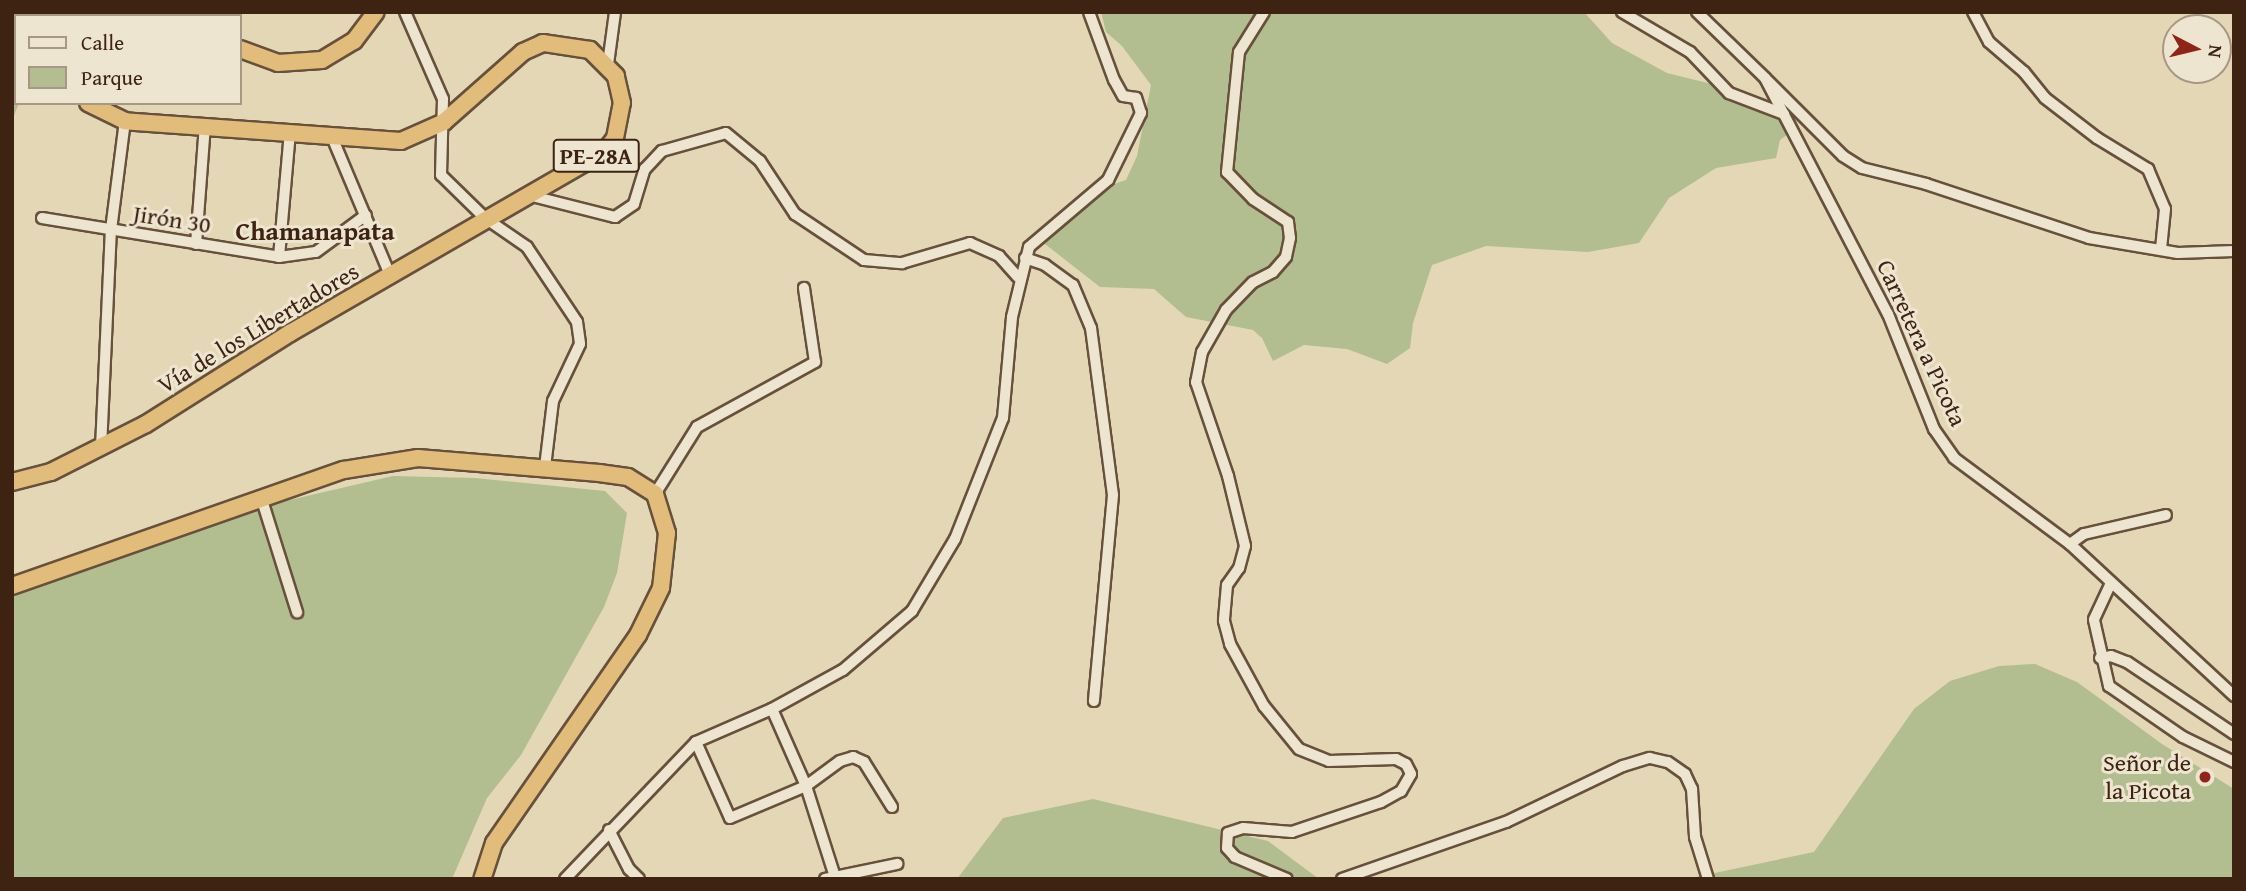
<!DOCTYPE html>
<meta charset="utf-8">
<style>
body{margin:0}
#map{position:relative;width:2246px;height:891px;overflow:hidden;background:#e3d7b6;font-family:"Gentium Book Plus",serif}
div>[style]{position:absolute}
[style*='--x']{left:calc(var(--x)*1px);top:calc(var(--y)*1px);width:calc(var(--w)*1px);rotate:calc(var(--a)*1deg)}
.green>*{inset:0;background:#b2be8f}
.roads{filter:drop-shadow(2px 0 #67503c) drop-shadow(-2px 0 #67503c) drop-shadow(0 2px #67503c) drop-shadow(0 -2px #67503c)}
.minor>*{height:10px;margin:-5px;padding:0 5px;transform-origin:5px;border-radius:5px;background:#ede5d0}
.trunk>*{height:16px;margin:-8px;padding:0 8px;transform-origin:8px;border-radius:8px;background:#e2bc7b}
.dots>*{width:19px;height:19px;translate:-50% -50%;box-sizing:border-box;border:4px solid #ede5d0;border-radius:50%}
span{translate:-50% -50%;white-space:nowrap;text-align:center;line-height:1.15;-webkit-text-stroke:6px #ede5d0;paint-order:stroke}
.shield-label span{padding:2px 5px;background:#ede5d0;border:2px solid;border-radius:5px;-webkit-text-stroke-width:0}
.shield-label{font-size:23px;color:#3e2313;font-weight:700}
.street-label{font-size:24px;color:#3e2313}
.poi-label{font-size:24px;color:#3e2313}
.right{translate:-100% -50%;text-align:right}
.neighbourhood-label{font-size:26px;color:#3e2313;font-weight:700}
.frame{position:absolute;inset:0;border:14px solid #3e2313;pointer-events:none}
.legend{position:absolute;left:14px;top:14px;width:228px;height:91px;box-sizing:border-box;background:#ede5d0;border:2px solid #a79784;margin:0;padding:9px 12px;list-style:none;font-size:21px;color:#3e2313}
.legend li{display:flex;align-items:center;gap:14px;height:35px}
.legend b{width:35px;border:2px solid #a79784}
.north{position:absolute;left:2162px;top:14px;width:70px;height:70px;box-sizing:border-box;background:#ede5d0;border:2px solid #a79784;border-radius:50%;rotate:97deg;font-size:19px;font-weight:700;line-height:28px;text-align:center;color:#3e2313}
.north::after{content:'';display:block;margin:auto;width:24px;height:32px;background:#8f2418;clip-path:polygon(50% 0,100% 100%,50% 72%,0 100%)}
</style>
<div id="map">
<div class="green">
<i style="clip-path:polygon(12px 12px,44px 16px,16px 16px,19px 103px,12px 121px)"></i>
<i style="clip-path:polygon(1101px 12px,1584px 12px,1612px 43px,1667px 73px,1744px 92px,1784px 114px,1792px 131px,1780px 140px,1776px 158px,1716px 168px,1669px 198px,1639px 243px,1588px 252px,1486px 246px,1432px 265px,1413px 323px,1410px 348px,1387px 364px,1347px 349px,1304px 345px,1273px 361px,1262px 338px,1253px 330px,1186px 317px,1154px 289px,1100px 287px,1036px 237px,1088px 193px,1126px 180px,1137px 156px,1151px 85px,1122px 46px,1106px 32px)"></i>
<i style="clip-path:polygon(393px 476px,475px 478px,605px 491px,627px 513px,617px 573px,604px 607px,521px 755px,487px 798px,452px 879px,12px 879px,12px 594px,281px 502px)"></i>
<i style="clip-path:polygon(2035px 664px,2077px 682px,2162px 744px,2234px 789px,2234px 879px,1686px 879px,1814px 852px,1914px 709px,1950px 681px,1999px 666px)"></i>
<i style="clip-path:polygon(1093px 799px,1268px 841px,1319px 879px,957px 879px,1003px 818px)"></i>
</div>
<div class="roads">
<div class="minor">
<i style="--x:55;--y:12;--w:4;--a:63"></i>
<i style="--x:405;--y:12;--w:95;--a:66.4"></i>
<i style="--x:443;--y:99;--w:76;--a:91.5"></i>
<i style="--x:441;--y:175;--w:62;--a:44.3"></i>
<i style="--x:485;--y:218;--w:51;--a:34.6"></i>
<i style="--x:527;--y:247;--w:90;--a:56.3"></i>
<i style="--x:577;--y:322;--w:22;--a:82"></i>
<i style="--x:580;--y:344;--w:63;--a:115.3"></i>
<i style="--x:553;--y:401;--w:66;--a:96.9"></i>
<i style="--x:1264;--y:12;--w:47;--a:122"></i>
<i style="--x:1239;--y:52;--w:121;--a:95.7"></i>
<i style="--x:1227;--y:172;--w:37;--a:46"></i>
<i style="--x:1253;--y:199;--w:42;--a:33.3"></i>
<i style="--x:1288;--y:222;--w:16;--a:83"></i>
<i style="--x:1290;--y:238;--w:19;--a:102"></i>
<i style="--x:1286;--y:257;--w:20;--a:131"></i>
<i style="--x:1273;--y:272;--w:22;--a:153"></i>
<i style="--x:1253;--y:282;--w:39;--a:134"></i>
<i style="--x:1226;--y:310;--w:48;--a:119.7"></i>
<i style="--x:1202;--y:352;--w:31;--a:101"></i>
<i style="--x:1196;--y:382;--w:99;--a:71.2"></i>
<i style="--x:1228;--y:476;--w:72;--a:76.3"></i>
<i style="--x:1245;--y:546;--w:23;--a:105"></i>
<i style="--x:1239;--y:568;--w:21;--a:125"></i>
<i style="--x:1227;--y:585;--w:36;--a:95"></i>
<i style="--x:1224;--y:621;--w:24;--a:75"></i>
<i style="--x:1230;--y:644;--w:71;--a:61.3"></i>
<i style="--x:1264;--y:706;--w:55;--a:50.9"></i>
<i style="--x:1299;--y:749;--w:32;--a:22"></i>
<i style="--x:1329;--y:761;--w:67;--a:-1.7"></i>
<i style="--x:1396;--y:759;--w:11;--a:27"></i>
<i style="--x:1406;--y:764;--w:11;--a:63"></i>
<i style="--x:1411;--y:774;--w:20;--a:120"></i>
<i style="--x:1401;--y:791;--w:23;--a:151"></i>
<i style="--x:1381;--y:802;--w:94;--a:161.4"></i>
<i style="--x:1292;--y:832;--w:49;--a:-175.3"></i>
<i style="--x:1243;--y:828;--w:16;--a:162"></i>
<i style="--x:1228;--y:833;--w:15;--a:94"></i>
<i style="--x:1227;--y:848;--w:12;--a:48"></i>
<i style="--x:1235;--y:857;--w:56;--a:22.9"></i>
<i style="--x:1622;--y:12;--w:79;--a:30.5"></i>
<i style="--x:1690;--y:52;--w:57;--a:46.4"></i>
<i style="--x:1729;--y:93;--w:59;--a:20.9"></i>
<i style="--x:1697;--y:12;--w:95;--a:44.1"></i>
<i style="--x:1765;--y:78;--w:266;--a:62.5"></i>
<i style="--x:1888;--y:314;--w:124;--a:68.2"></i>
<i style="--x:1934;--y:429;--w:35;--a:55"></i>
<i style="--x:1954;--y:458;--w:144;--a:36.6"></i>
<i style="--x:2070;--y:544;--w:224;--a:42.8"></i>
<i style="--x:1973;--y:12;--w:34;--a:62"></i>
<i style="--x:1989;--y:42;--w:46;--a:40.6"></i>
<i style="--x:2024;--y:72;--w:33;--a:51"></i>
<i style="--x:2045;--y:98;--w:66;--a:37.6"></i>
<i style="--x:2097;--y:138;--w:60;--a:31.3"></i>
<i style="--x:2148;--y:169;--w:43;--a:67"></i>
<i style="--x:2165;--y:209;--w:40;--a:95.7"></i>
<i style="--x:608;--y:64;--w:52;--a:-82.3"></i>
<i style="--x:1767;--y:80;--w:107;--a:45"></i>
<i style="--x:1843;--y:156;--w:22;--a:32"></i>
<i style="--x:1862;--y:168;--w:66;--a:14"></i>
<i style="--x:1926;--y:184;--w:172;--a:18.3"></i>
<i style="--x:2089;--y:238;--w:90;--a:9.6"></i>
<i style="--x:2178;--y:253;--w:56;--a:-2"></i>
<i style="--x:332;--y:137;--w:150;--a:67.2"></i>
<i style="--x:532;--y:196;--w:86;--a:14.2"></i>
<i style="--x:615;--y:217;--w:23;--a:-34"></i>
<i style="--x:634;--y:204;--w:37;--a:-73"></i>
<i style="--x:645;--y:169;--w:25;--a:-47"></i>
<i style="--x:662;--y:151;--w:66;--a:-15.7"></i>
<i style="--x:726;--y:133;--w:44;--a:39.5"></i>
<i style="--x:760;--y:161;--w:64;--a:56.6"></i>
<i style="--x:795;--y:214;--w:83;--a:33.7"></i>
<i style="--x:864;--y:260;--w:38;--a:5"></i>
<i style="--x:902;--y:263;--w:71;--a:-16.4"></i>
<i style="--x:970;--y:243;--w:32;--a:24"></i>
<i style="--x:999;--y:256;--w:28;--a:48"></i>
<i style="--x:42;--y:218;--w:240;--a:9.3"></i>
<i style="--x:279;--y:257;--w:37;--a:-8"></i>
<i style="--x:316;--y:252;--w:62;--a:-36.5"></i>
<i style="--x:196;--y:244;--w:119;--a:-85.7"></i>
<i style="--x:279;--y:257;--w:125;--a:-85"></i>
<i style="--x:1025;--y:258;--w:21;--a:19"></i>
<i style="--x:1045;--y:265;--w:34;--a:36"></i>
<i style="--x:1073;--y:285;--w:47;--a:67.3"></i>
<i style="--x:1091;--y:328;--w:168;--a:82.5"></i>
<i style="--x:1113;--y:495;--w:207;--a:95.3"></i>
<i style="--x:101;--y:448;--w:218;--a:-87.4"></i>
<i style="--x:111;--y:230;--w:110;--a:-82.7"></i>
<i style="--x:655;--y:494;--w:79;--a:-57.9"></i>
<i style="--x:697;--y:427;--w:135;--a:-28.8"></i>
<i style="--x:815;--y:362;--w:75;--a:-98.5"></i>
<i style="--x:261;--y:497;--w:121;--a:72.6"></i>
<i style="--x:2070;--y:544;--w:17;--a:-36"></i>
<i style="--x:2084;--y:534;--w:84;--a:-13"></i>
<i style="--x:2110;--y:585;--w:38;--a:115"></i>
<i style="--x:2094;--y:620;--w:68;--a:77.2"></i>
<i style="--x:2109;--y:686;--w:90;--a:34.6"></i>
<i style="--x:2183;--y:737;--w:57;--a:26.1"></i>
<i style="--x:2100;--y:658;--w:11;--a:-10"></i>
<i style="--x:2111;--y:656;--w:17;--a:21"></i>
<i style="--x:2127;--y:662;--w:129;--a:33.9"></i>
<i style="--x:772;--y:709;--w:84;--a:66.2"></i>
<i style="--x:806;--y:786;--w:96;--a:72.3"></i>
<i style="--x:696;--y:742;--w:83;--a:65.9"></i>
<i style="--x:730;--y:818;--w:82;--a:-22.8"></i>
<i style="--x:806;--y:786;--w:42;--a:-36.3"></i>
<i style="--x:840;--y:761;--w:14;--a:-17"></i>
<i style="--x:853;--y:757;--w:12;--a:24"></i>
<i style="--x:864;--y:762;--w:53;--a:58.1"></i>
<i style="--x:609;--y:830;--w:44;--a:62.9"></i>
<i style="--x:629;--y:869;--w:14;--a:45"></i>
<i style="--x:565;--y:879;--w:190;--a:-46.3"></i>
<i style="--x:696;--y:742;--w:83;--a:-23.5"></i>
<i style="--x:772;--y:709;--w:81;--a:-28.8"></i>
<i style="--x:843;--y:670;--w:91;--a:-40.5"></i>
<i style="--x:912;--y:611;--w:84;--a:-59.2"></i>
<i style="--x:955;--y:539;--w:130;--a:-68.4"></i>
<i style="--x:1003;--y:418;--w:101;--a:-84.9"></i>
<i style="--x:1012;--y:317;--w:72;--a:-76.3"></i>
<i style="--x:1029;--y:247;--w:104;--a:-40.3"></i>
<i style="--x:1108;--y:180;--w:75;--a:-63.8"></i>
<i style="--x:1141;--y:113;--w:16;--a:-108"></i>
<i style="--x:1136;--y:98;--w:13;--a:-171"></i>
<i style="--x:1123;--y:96;--w:18;--a:-119"></i>
<i style="--x:1114;--y:80;--w:72;--a:-110.2"></i>
<i style="--x:825;--y:879;--w:74;--a:-11.8"></i>
<i style="--x:1342;--y:879;--w:174;--a:-19.2"></i>
<i style="--x:1506;--y:822;--w:130;--a:-25.6"></i>
<i style="--x:1623;--y:766;--w:28;--a:-17"></i>
<i style="--x:1650;--y:758;--w:18;--a:13"></i>
<i style="--x:1668;--y:762;--w:21;--a:35"></i>
<i style="--x:1685;--y:774;--w:17;--a:65"></i>
<i style="--x:1692;--y:789;--w:48;--a:86.4"></i>
<i style="--x:1695;--y:837;--w:44;--a:72.8"></i>
</div>
<div class="trunk">
<i style="--x:175;--y:12;--w:7;--a:34"></i>
<i style="--x:82;--y:16;--w:4;--a:-63"></i>
<i style="--x:240;--y:49;--w:40;--a:20.2"></i>
<i style="--x:278;--y:63;--w:44;--a:-3.9"></i>
<i style="--x:322;--y:60;--w:37;--a:-31"></i>
<i style="--x:354;--y:41;--w:36;--a:-53"></i>
<i style="--x:12;--y:482;--w:40;--a:-14.4"></i>
<i style="--x:51;--y:472;--w:106;--a:-26.8"></i>
<i style="--x:146;--y:424;--w:170;--a:-32.3"></i>
<i style="--x:290;--y:333;--w:364;--a:-30"></i>
<i style="--x:605;--y:151;--w:16;--a:-52"></i>
<i style="--x:615;--y:138;--w:36;--a:-79"></i>
<i style="--x:622;--y:103;--w:28;--a:-103"></i>
<i style="--x:616;--y:76;--w:37;--a:-135"></i>
<i style="--x:590;--y:50;--w:48;--a:-171.5"></i>
<i style="--x:543;--y:43;--w:22;--a:156"></i>
<i style="--x:523;--y:52;--w:106;--a:138.5"></i>
<i style="--x:444;--y:122;--w:47;--a:156.2"></i>
<i style="--x:401;--y:141;--w:277;--a:-175.9"></i>
<i style="--x:125;--y:121;--w:41;--a:-154.1"></i>
<i style="--x:12;--y:586;--w:352;--a:-19.3"></i>
<i style="--x:344;--y:470;--w:75;--a:-9.2"></i>
<i style="--x:418;--y:458;--w:182;--a:4.7"></i>
<i style="--x:599;--y:473;--w:29;--a:8"></i>
<i style="--x:628;--y:477;--w:32;--a:32"></i>
<i style="--x:655;--y:494;--w:41;--a:72.9"></i>
<i style="--x:667;--y:533;--w:55;--a:96.2"></i>
<i style="--x:661;--y:588;--w:52;--a:116.1"></i>
<i style="--x:638;--y:635;--w:253;--a:124.7"></i>
<i style="--x:494;--y:843;--w:38;--a:108"></i>
</div>
</div>
<div class="dots">
<i style="left:2205px;top:777px;background:#8f2418"></i>
</div>
<div class="shield-label">
<span style="left:596px;top:156px">PE-28A</span>
</div>
<div class="street-label">
<span style="left:172px;top:219px;rotate:9deg">Jirón 30</span>
<span style="left:258px;top:328px;rotate:-31deg">Vía de los Libertadores</span>
<span style="left:1922px;top:343px;rotate:65deg">Carretera a Picota</span>
</div>
<div class="poi-label">
<span class="right" style="left:2191px;top:777px">Señor de<br>la Picota</span>
</div>
<div class="neighbourhood-label">
<span style="left:315px;top:231px">Chamanapata</span>
</div>
<div class="frame"></div>
<ul class="legend">
<li><b style="height:9px;background:#ede5d0"></b>Calle</li>
<li><b style="height:19px;background:#b2be8f"></b>Parque</li>
</ul>
<div class="north">N</div>
</div>
